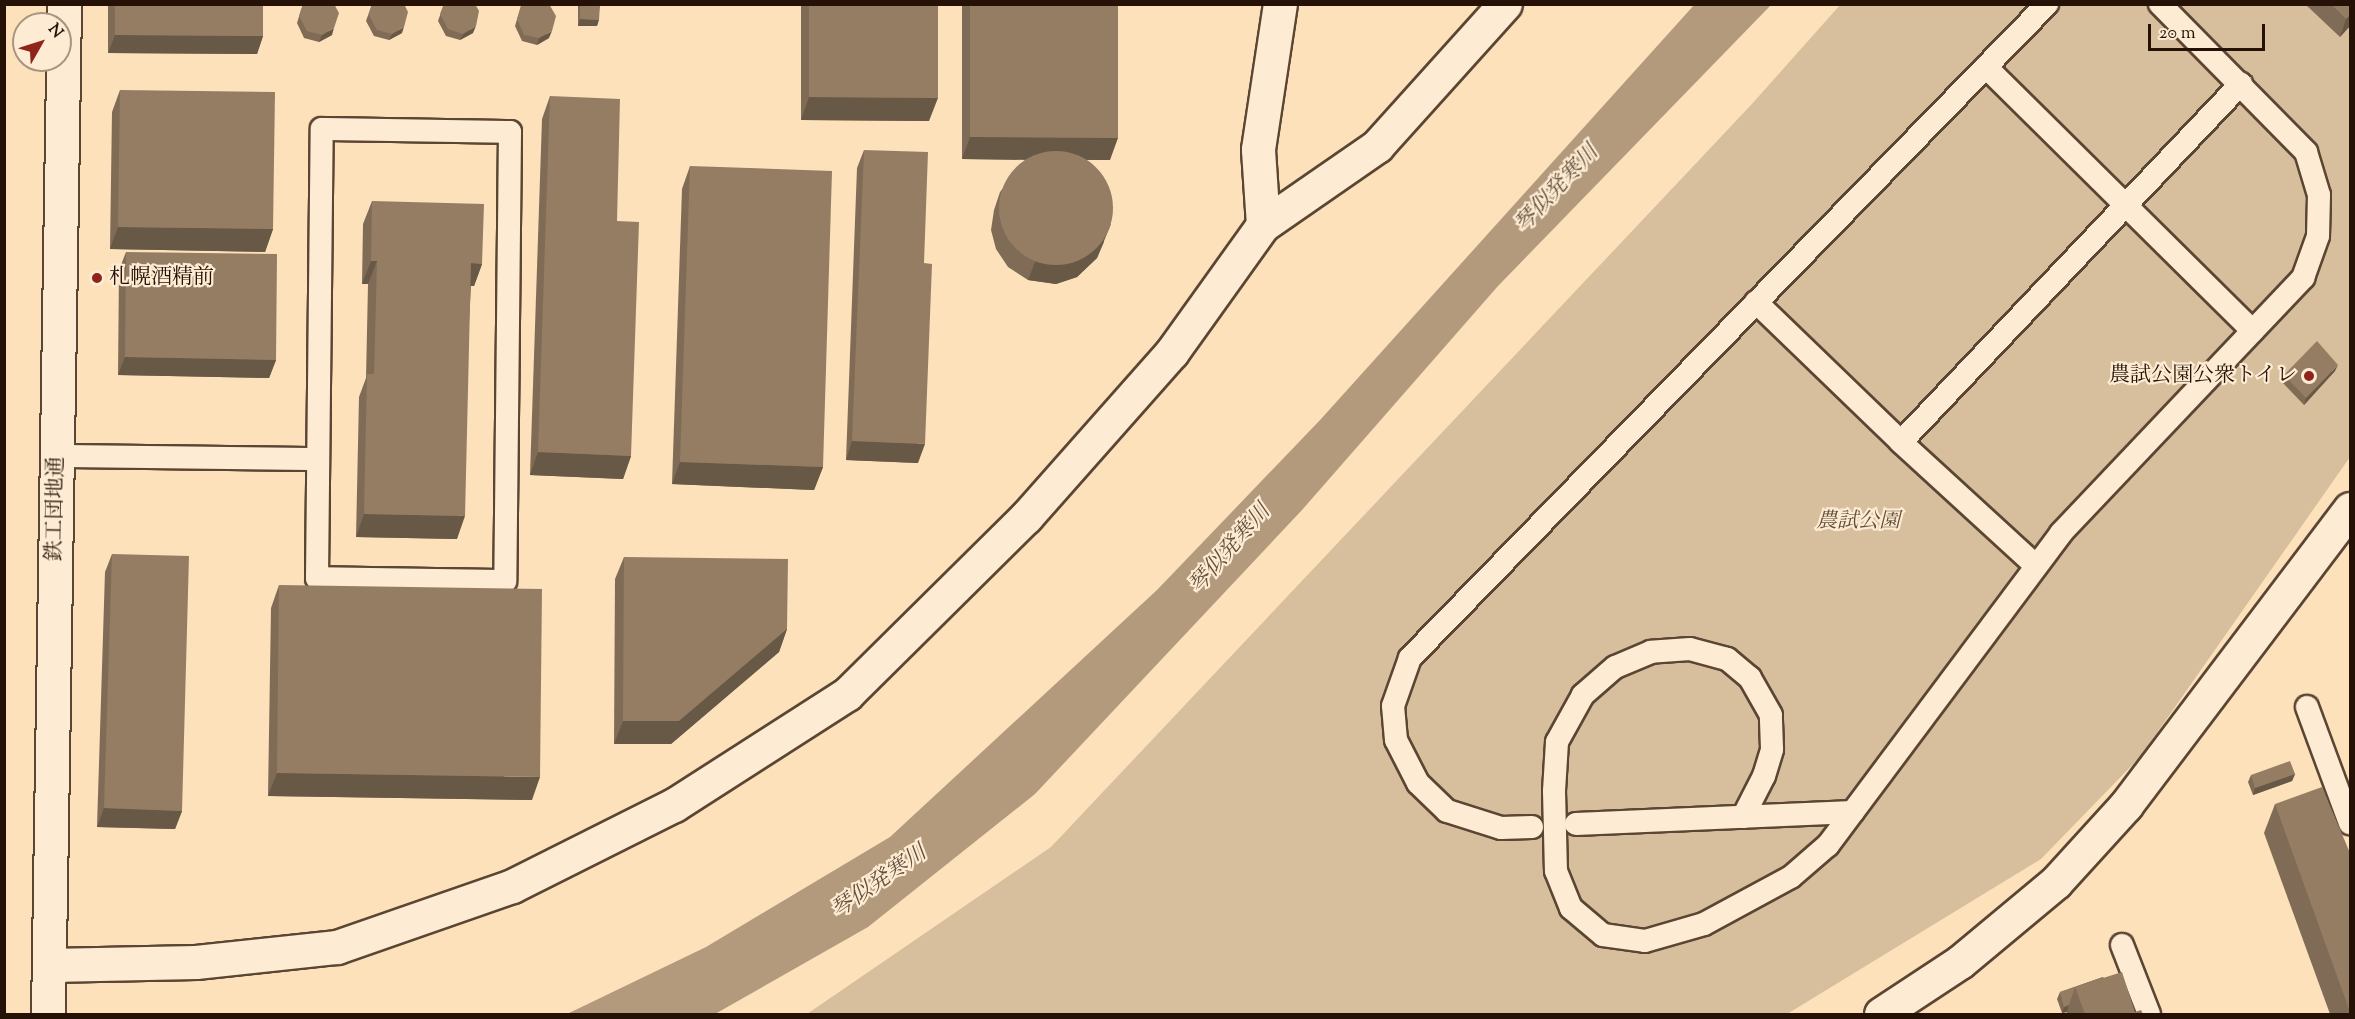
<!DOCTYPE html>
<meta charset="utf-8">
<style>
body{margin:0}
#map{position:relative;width:2355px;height:1019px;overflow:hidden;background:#fce1bb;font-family:"Sorts Mill Goudy","Noto Serif JP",serif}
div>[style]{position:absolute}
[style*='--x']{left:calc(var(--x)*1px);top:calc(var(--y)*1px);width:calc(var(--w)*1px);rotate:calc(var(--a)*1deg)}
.green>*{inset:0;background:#d7be9c}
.water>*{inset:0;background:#b39a7d}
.roads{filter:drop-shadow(2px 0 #5b4533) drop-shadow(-2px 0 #5b4533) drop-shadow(0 2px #5b4533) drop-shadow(0 -2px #5b4533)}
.lane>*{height:22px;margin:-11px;padding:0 11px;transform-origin:11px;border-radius:11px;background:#fdecd3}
.street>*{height:33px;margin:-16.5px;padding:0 16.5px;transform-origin:16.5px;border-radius:16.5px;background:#fdecd3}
.secondary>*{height:33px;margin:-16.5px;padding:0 16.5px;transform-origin:16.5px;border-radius:16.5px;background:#fdecd3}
.wall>*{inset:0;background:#806c56}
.shaded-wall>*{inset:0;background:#685846}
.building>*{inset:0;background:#957d64}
.round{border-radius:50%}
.dots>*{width:16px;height:16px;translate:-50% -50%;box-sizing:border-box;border:3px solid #fdecd3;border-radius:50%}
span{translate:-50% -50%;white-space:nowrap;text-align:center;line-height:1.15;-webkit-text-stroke:4.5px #fdecd3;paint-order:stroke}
.poi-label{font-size:21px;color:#251106}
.left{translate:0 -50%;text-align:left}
.right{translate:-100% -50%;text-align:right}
.street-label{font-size:21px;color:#251106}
.park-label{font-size:21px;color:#634e3a;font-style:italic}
.water-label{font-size:22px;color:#654f3c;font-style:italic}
.frame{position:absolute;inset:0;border:6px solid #251106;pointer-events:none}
.north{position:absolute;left:12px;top:12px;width:60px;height:60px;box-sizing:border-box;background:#fdecd3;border:2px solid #a79481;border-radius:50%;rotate:51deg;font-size:16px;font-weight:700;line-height:24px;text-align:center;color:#251106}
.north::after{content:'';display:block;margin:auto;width:21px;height:27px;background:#8f2418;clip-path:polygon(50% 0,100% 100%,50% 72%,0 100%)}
.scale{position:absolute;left:2148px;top:24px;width:117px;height:27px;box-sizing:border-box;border:3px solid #251106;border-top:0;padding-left:8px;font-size:18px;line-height:21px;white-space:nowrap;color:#251106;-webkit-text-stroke:4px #fdecd3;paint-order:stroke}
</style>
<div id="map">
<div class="green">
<i style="clip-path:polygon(1840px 5px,2350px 5px,2350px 457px,2140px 757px,2041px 859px,1787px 1014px,807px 1014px,1051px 847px,1751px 105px)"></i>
</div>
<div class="water">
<i style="clip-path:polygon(1695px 4px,1771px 5px,1498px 286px,1302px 510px,1035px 794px,868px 927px,715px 1014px,567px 1014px,706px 947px,890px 837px,1157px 590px,1321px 419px)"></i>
</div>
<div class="roads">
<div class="lane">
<i style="--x:1986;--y:67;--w:375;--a:44.7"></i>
<i style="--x:322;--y:129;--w:188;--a:0.9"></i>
<i style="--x:510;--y:132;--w:449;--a:90.6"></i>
<i style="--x:505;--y:581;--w:188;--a:-179.1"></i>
<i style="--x:317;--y:578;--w:449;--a:-89.4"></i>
<i style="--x:1756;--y:302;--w:202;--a:44"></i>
<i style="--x:57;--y:456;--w:261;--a:0.7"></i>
<i style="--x:2035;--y:565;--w:182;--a:-137.5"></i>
<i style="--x:1901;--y:442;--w:494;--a:-46.5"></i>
<i style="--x:2307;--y:707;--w:124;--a:69.7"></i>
<i style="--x:1743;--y:817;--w:46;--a:-62.9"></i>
<i style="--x:1764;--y:776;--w:28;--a:-73"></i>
<i style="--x:1772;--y:749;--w:34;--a:-92"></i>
<i style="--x:1771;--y:715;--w:43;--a:-119.6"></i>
<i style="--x:1750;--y:678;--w:30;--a:-140"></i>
<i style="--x:1727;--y:659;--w:38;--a:-165"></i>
<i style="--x:1690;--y:649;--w:39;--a:176"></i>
<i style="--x:1651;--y:652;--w:39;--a:157"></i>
<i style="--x:1615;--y:667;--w:43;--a:138.8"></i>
<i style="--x:1583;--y:695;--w:54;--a:119"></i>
<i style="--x:1557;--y:742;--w:49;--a:93.5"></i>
<i style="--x:1554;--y:791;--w:80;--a:88.6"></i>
<i style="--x:1556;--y:871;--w:40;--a:68"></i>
<i style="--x:1571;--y:908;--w:42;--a:40.2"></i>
<i style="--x:1603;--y:935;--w:42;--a:8.1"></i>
<i style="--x:1645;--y:941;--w:61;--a:-16.1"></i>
<i style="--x:1704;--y:924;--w:99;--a:-28.4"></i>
<i style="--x:1791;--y:877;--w:49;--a:-40.9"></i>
<i style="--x:1828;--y:845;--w:389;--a:-53.2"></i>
<i style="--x:2061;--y:533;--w:352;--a:-46.5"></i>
<i style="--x:2303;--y:278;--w:45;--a:-70.3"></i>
<i style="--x:2318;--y:236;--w:41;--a:-88.6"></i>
<i style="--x:2319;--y:195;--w:45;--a:-106.8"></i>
<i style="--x:2306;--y:152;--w:208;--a:-134.6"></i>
<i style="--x:1576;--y:824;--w:277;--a:-2.5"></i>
<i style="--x:1532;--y:827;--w:31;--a:178"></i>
<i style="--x:1501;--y:828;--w:57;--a:-162.5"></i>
<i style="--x:1447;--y:811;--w:40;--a:-136"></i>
<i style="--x:1418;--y:783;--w:48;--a:-117.1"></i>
<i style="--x:1396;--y:740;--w:34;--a:-95"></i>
<i style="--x:1393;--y:706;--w:51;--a:-70.5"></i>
<i style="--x:1410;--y:658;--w:913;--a:-45.75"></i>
<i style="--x:2122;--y:945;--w:74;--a:68.6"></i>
</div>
<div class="street">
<i style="--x:1263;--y:225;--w:76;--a:-93.8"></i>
<i style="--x:1258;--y:149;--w:147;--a:-81.4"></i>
<i style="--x:49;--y:965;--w:147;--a:-1.2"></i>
<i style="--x:196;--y:962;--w:142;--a:-6.1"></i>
<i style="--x:337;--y:947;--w:185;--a:-19.2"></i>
<i style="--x:512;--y:886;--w:181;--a:-26.6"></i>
<i style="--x:674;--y:805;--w:206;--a:-32.7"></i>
<i style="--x:847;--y:694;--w:252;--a:-44.7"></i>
<i style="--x:1026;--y:517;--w:220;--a:-48.5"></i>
<i style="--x:1172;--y:352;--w:156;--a:-54.4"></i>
<i style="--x:1263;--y:225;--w:139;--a:-34.7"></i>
<i style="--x:1377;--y:146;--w:191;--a:-48"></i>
<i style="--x:1881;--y:1014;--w:95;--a:-33.4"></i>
<i style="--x:1960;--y:962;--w:125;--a:-39.8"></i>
<i style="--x:2056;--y:882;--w:104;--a:-47.7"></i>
<i style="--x:2126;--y:805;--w:371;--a:-52.9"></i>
</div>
<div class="secondary">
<i style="--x:48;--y:1014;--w:1010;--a:-89.09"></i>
</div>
</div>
<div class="wall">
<i style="clip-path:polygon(108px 4px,263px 4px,263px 36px,257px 54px,108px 53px)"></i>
<i style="clip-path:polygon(303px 4px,332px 35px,319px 42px,304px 38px,297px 23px)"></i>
<i style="clip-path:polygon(372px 4px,402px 33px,389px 40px,374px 36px,366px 21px)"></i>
<i style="clip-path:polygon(444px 4px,473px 33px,460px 40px,446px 36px,438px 21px)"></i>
<i style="clip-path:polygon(578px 4px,600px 4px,597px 26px,578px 26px)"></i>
<i style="clip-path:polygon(801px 4px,938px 4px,929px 121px,801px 120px)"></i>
<i style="clip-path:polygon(962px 4px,1118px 4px,1110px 160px,1085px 160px,1104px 242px,1097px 258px,1077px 277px,1056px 284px,1028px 280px,1008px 267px,996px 249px,991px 230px,994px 210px,1000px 192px,1025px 160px,962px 159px)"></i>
<i style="clip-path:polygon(2305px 4px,2350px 4px,2350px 26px,2340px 37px)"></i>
<i style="clip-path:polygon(521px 6px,549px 38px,537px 45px,522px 41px,515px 26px)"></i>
<i style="clip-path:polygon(120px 90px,273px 229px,265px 252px,110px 249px,112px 112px)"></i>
<i style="clip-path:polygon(550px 96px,617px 221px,631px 456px,623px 479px,530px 475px,542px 119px)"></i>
<i style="clip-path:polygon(864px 150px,924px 263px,918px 463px,846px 460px,857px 168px)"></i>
<i style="clip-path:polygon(690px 166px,823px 467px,814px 490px,672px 484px,682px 189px)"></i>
<i style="clip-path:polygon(372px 201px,482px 264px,474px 286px,471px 286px,457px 539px,356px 537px,359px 397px,366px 378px,368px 284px,362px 284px,363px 224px)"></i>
<i style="clip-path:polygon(126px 252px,276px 360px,269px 378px,118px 375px,119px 270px)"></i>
<i style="clip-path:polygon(2335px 371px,2304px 405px,2282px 382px,2284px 375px)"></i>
<i style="clip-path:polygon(112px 554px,182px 811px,175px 829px,97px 827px,105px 572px)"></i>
<i style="clip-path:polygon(624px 557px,787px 629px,779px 652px,671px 744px,614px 744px,615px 579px)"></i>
<i style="clip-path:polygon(279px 585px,532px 800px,268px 796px,271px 608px)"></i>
<i style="clip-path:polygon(2295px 774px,2292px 781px,2253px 795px,2248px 782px,2251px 775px)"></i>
<i style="clip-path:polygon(2275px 804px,2350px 853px,2350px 1014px,2330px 1014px,2264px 833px)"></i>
<i style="clip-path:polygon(2103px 977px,2135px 1012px,2143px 1014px,2066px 1014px,2067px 1012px,2062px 1013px,2057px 999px,2060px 992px)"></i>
</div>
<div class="shaded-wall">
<i style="clip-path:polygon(2350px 15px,2350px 26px,2340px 37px,2346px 19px)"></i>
<i style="clip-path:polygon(580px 19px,599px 20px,597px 26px,578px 26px)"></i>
<i style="clip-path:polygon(476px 26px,473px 33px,460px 40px,463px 34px)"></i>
<i style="clip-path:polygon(404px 27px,402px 33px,389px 40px,392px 34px)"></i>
<i style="clip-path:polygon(334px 28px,332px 35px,319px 42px,322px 35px)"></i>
<i style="clip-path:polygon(552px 31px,549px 38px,537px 45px,539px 38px)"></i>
<i style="clip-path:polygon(115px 35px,263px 36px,257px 54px,108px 53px)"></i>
<i style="clip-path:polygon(809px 97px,938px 98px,929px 121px,801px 120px)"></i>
<i style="clip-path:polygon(970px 137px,1118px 138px,1110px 160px,962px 159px)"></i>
<i style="clip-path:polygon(1111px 224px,1097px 258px,1077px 277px,1056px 284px,1028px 280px,1035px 262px)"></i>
<i style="clip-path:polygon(118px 227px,273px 229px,265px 252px,110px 249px)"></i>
<i style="clip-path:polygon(371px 261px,377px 261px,368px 284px,362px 284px)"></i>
<i style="clip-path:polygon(471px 263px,482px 264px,474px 286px,463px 286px)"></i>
<i style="clip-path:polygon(125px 357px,276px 360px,269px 378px,118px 375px)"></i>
<i style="clip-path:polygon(2338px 365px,2335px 371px,2304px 405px,2306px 398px)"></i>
<i style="clip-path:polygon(852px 441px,925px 444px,918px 463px,846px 460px)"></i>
<i style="clip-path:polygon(538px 452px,631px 456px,623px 479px,530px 475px)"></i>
<i style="clip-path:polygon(680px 462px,823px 467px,814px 490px,672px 484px)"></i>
<i style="clip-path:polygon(364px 514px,465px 516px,457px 539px,356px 537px)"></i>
<i style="clip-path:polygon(787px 629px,779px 652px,671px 744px,614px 744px,623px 721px)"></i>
<i style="clip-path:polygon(277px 773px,540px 777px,532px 800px,268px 796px)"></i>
<i style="clip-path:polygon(2295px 774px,2292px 781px,2253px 795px,2255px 788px)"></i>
<i style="clip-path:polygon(104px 808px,182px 811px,175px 829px,97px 827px)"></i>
<i style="clip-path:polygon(2069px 1005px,2067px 1012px,2062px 1013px,2064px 1007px)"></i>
</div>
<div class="building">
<i style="clip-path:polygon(115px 4px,263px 4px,263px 36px,115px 35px)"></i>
<i style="clip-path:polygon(303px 4px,334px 4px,339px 13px,334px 28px,322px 35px,307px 31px,299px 16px)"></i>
<i style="clip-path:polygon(372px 4px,404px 4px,408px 12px,404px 27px,392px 34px,377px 30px,369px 15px)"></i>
<i style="clip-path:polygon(444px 4px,475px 4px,479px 11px,476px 26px,463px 34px,448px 29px,440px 14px)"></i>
<i style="clip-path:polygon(524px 4px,549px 4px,556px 16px,552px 31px,539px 38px,524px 35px,517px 19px,521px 6px)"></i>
<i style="clip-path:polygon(580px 4px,600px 4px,599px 20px,580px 19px)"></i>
<i style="clip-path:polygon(809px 4px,938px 4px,938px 98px,809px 97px)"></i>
<i style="clip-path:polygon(970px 4px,1118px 4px,1118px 138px,970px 137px)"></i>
<i style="clip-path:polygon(2331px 4px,2350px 4px,2350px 15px,2346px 19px)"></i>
<i style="clip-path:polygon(120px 90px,275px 92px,273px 229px,118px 227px)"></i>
<i style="clip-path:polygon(550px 96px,620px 99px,617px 221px,639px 222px,631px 456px,538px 452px)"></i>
<i style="clip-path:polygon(864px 150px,928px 152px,924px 263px,932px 264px,925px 444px,852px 441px)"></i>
<i class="round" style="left:999px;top:151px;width:114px;height:114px"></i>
<i style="clip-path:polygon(690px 166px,832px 171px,823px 467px,680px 462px)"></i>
<i style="clip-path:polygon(372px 201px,484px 204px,482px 264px,471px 263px,465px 516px,364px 514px,367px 374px,374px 374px,377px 261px,371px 261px)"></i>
<i style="clip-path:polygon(126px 252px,277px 254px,276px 360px,125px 357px)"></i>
<i style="clip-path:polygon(2317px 341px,2338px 365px,2306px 398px,2284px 375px)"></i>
<i style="clip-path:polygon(112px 554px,189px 556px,182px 811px,104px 808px)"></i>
<i style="clip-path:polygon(624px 557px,788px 559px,787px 629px,679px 721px,623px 721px)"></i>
<i style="clip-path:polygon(279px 585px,542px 589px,540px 777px,277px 773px)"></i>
<i style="clip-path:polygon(2290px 761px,2295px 774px,2255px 788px,2251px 775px)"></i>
<i style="clip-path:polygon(2322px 787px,2350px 853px,2350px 1012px,2275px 804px)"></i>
<i style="clip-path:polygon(2122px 972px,2135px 1012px,2141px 1010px,2143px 1014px,2085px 1014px,2075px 987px)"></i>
<i style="clip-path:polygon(2103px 977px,2103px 978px,2075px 987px,2069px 1005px,2064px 1007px,2060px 992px)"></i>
</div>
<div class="dots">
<i style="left:97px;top:278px;background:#8f2418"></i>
<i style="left:2309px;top:376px;background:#8f2418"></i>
</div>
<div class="poi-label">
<span class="left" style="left:109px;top:278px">札幌酒精前</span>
<span class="right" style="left:2297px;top:376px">農試公園公衆トイレ</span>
</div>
<div class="street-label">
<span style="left:56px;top:509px;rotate:-89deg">鉄工団地通</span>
</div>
<div class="park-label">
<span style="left:1858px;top:522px">農試公園</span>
</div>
<div class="water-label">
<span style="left:1558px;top:190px;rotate:-47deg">琴似発寒川</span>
<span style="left:1231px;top:550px;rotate:-49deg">琴似発寒川</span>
<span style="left:880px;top:883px;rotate:-35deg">琴似発寒川</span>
</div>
<div class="frame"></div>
<div class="north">N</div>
<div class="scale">20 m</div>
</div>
